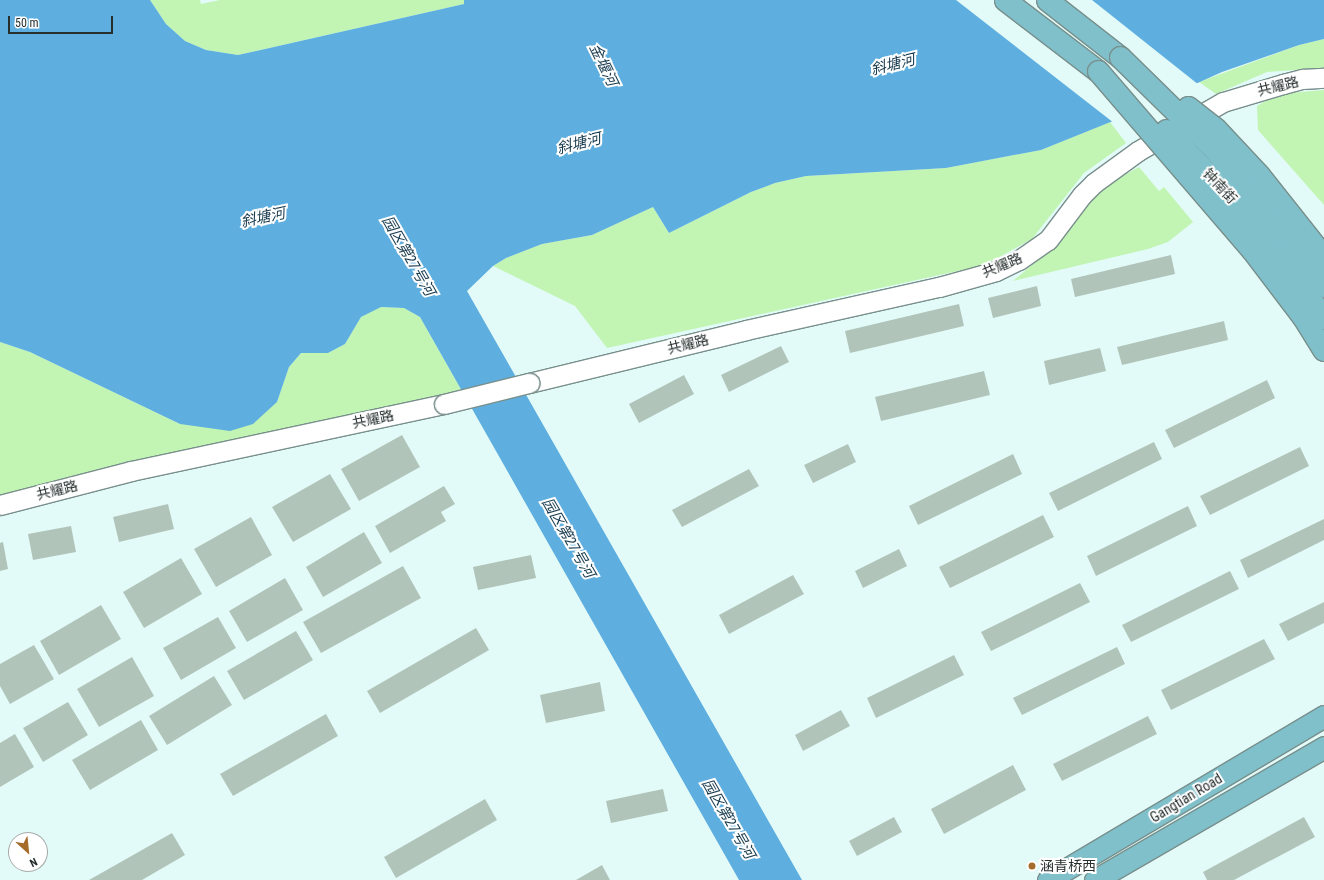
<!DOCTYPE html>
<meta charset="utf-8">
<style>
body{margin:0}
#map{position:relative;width:1324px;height:880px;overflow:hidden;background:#e3fbf8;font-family:"Roboto Condensed","Noto Sans SC",sans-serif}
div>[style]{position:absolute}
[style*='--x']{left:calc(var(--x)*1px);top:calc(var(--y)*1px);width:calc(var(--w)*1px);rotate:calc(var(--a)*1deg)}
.green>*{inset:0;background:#c2f5b4}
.water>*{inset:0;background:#5eafdf}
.pier>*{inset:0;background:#e3fbf8}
.building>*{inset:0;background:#b1c4ba}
.roads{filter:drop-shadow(1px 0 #798f8c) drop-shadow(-1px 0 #798f8c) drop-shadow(0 1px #798f8c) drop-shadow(0 -1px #798f8c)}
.secondary>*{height:19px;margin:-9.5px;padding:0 9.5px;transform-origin:9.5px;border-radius:9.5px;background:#fff}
.primary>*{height:21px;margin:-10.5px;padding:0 10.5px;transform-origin:10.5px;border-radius:10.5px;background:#7fc0cb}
.bridges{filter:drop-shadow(1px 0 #798f8c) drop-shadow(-1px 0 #798f8c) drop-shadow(0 1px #798f8c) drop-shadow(0 -1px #798f8c)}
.secondary-bridge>*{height:19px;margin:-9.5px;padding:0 9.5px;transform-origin:9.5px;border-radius:9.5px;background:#fff}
.primary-bridge>*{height:21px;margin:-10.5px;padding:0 10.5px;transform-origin:10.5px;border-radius:10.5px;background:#7fc0cb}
.dots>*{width:11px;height:11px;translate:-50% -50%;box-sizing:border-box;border:2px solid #fff;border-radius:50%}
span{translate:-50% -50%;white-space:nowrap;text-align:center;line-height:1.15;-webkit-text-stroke:4px #fff;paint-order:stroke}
.street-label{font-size:14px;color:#262f2e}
.poi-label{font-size:14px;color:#262f2e}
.left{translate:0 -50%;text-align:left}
.water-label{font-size:15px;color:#183b4f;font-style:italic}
.north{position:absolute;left:8px;top:832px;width:40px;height:40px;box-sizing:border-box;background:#fff;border:1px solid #a8acab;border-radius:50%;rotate:153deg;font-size:11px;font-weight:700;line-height:16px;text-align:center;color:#262f2e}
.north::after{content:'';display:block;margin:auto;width:14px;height:18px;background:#a66c2b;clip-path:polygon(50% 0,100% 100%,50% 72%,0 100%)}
.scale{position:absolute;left:8px;top:16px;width:105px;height:18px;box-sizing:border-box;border:2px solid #262f2e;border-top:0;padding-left:5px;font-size:12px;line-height:14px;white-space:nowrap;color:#262f2e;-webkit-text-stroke:3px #fff;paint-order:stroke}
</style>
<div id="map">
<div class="green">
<i style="clip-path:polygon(150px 0,200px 0,201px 4px,220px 0,464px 0,464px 4px,238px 55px,206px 50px,185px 41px,166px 24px)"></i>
<i style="clip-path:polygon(1324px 39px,1324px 68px,1267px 72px,1216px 94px,1199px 82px,1299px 45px)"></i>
<i style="clip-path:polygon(1324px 90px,1324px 205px,1258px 130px,1257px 106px,1277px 94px)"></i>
<i style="clip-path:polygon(1110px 122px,1126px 143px,1084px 173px,1032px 239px,985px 265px,607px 348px,575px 306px,493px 266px,506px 258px,542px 244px,592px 235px,653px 207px,669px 233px,751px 192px,775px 183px,806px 176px,946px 168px,1041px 150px)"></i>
<i style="clip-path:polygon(1139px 167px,1159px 191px,1164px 187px,1193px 222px,1168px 242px,1148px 249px,1013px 281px,1039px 259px,1074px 221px,1104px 186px)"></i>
<i style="clip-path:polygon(380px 307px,404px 308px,420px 317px,463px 393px,0 506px,0 342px,30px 352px,180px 424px,277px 402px,289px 367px,301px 353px,328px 353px,345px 344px,361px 317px)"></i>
</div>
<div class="water">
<i style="clip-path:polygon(0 0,150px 0,166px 24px,185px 41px,206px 50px,238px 55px,464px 4px,464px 0,1324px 0,1324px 39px,1299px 45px,1222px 72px,1113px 121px,1041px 150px,946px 168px,806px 176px,775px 183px,751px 192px,669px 233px,653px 207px,592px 235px,542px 244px,506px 258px,493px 266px,467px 291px,802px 880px,739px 880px,420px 317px,404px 308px,381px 307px,361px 317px,345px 344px,328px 353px,301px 353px,289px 367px,277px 402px,253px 424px,230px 431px,180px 424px,30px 352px,0 342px)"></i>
</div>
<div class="pier">
<i style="clip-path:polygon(956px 0,1092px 0,1199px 85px,1114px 123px)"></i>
</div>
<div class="building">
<i style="clip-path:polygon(1171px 255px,1175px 274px,1075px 297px,1071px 279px)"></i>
<i style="clip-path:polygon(1037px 286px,1041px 306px,993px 318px,988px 298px)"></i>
<i style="clip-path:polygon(959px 304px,964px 326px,850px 353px,845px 331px)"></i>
<i style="clip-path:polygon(1224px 321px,1228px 340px,1122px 365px,1117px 347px)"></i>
<i style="clip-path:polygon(781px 346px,789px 362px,729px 392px,721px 375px)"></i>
<i style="clip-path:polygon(1100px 348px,1106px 371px,1049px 385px,1044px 361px)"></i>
<i style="clip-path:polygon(984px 371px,990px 395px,881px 421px,875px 397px)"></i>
<i style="clip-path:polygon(684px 375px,694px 394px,639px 423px,629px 404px)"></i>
<i style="clip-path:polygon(1267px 380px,1275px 398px,1174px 448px,1165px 430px)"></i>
<i style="clip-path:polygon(402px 435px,420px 467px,359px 501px,341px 469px)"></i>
<i style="clip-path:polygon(1154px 442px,1162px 459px,1058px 511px,1049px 493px)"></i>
<i style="clip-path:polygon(848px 444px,856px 462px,813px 483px,804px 465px)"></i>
<i style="clip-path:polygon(1300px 447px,1309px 466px,1210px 515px,1200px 496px)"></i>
<i style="clip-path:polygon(1013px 454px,1022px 474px,918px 525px,909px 506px)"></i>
<i style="clip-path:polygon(749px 469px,759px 486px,682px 527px,672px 510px)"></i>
<i style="clip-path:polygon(330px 474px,351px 509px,293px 542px,272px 507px)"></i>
<i style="clip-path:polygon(444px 486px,455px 504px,441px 512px,446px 521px,390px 553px,375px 526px)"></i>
<i style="clip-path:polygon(168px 504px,174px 529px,119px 542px,113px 517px)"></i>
<i style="clip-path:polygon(1188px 506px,1197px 526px,1096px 576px,1087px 556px)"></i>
<i style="clip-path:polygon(1043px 515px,1054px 537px,950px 588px,939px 567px)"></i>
<i style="clip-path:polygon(251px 517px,272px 555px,216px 587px,194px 549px)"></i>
<i style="clip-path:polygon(1324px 519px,1324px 540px,1248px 578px,1240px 560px)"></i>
<i style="clip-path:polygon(71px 526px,76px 552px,33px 560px,28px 534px)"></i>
<i style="clip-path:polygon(364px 532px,382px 563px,323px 597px,306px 567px)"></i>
<i style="clip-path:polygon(3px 542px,8px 569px,0 571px,0 543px)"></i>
<i style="clip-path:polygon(899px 549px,907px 566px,863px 588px,855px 571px)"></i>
<i style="clip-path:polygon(531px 555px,536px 578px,478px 590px,473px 567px)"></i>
<i style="clip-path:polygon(181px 558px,202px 594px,144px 628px,123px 592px)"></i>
<i style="clip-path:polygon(403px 566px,421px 598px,321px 653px,303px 622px)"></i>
<i style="clip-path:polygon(1230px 571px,1239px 589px,1131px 642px,1122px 625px)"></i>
<i style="clip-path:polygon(793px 575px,804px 594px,729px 634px,719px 615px)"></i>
<i style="clip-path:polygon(285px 578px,303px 610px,247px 642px,229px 611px)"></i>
<i style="clip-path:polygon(1080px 583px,1090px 602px,991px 651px,981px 632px)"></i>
<i style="clip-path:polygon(1324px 602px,1324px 623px,1288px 641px,1279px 624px)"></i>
<i style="clip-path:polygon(101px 605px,121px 639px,59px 675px,40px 641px)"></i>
<i style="clip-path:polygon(218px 617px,236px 648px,181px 680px,163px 648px)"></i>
<i style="clip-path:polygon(476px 628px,489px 650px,380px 713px,367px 691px)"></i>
<i style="clip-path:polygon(296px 631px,313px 660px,244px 700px,227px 671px)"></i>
<i style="clip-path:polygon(1264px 639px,1275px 659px,1171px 710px,1161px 690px)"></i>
<i style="clip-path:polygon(34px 645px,54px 679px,10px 704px,0 686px,0 664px)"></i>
<i style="clip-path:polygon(1117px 647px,1125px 664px,1022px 715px,1013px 698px)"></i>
<i style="clip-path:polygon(954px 655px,964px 675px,876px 718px,867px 698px)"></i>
<i style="clip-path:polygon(132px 657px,154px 696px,99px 727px,77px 689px)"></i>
<i style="clip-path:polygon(214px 676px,232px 705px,167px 745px,149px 716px)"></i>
<i style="clip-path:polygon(600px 682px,605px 711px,546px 723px,540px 695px)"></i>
<i style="clip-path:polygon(68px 702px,88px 735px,43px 762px,23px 728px)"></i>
<i style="clip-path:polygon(841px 710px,850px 726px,803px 751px,795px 735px)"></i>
<i style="clip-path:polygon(326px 714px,338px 736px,233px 796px,220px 774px)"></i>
<i style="clip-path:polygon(1148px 716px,1157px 734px,1062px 781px,1053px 764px)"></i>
<i style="clip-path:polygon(141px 720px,158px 750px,90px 790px,72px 760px)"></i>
<i style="clip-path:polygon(15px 734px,34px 767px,0 787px,0 743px)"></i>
<i style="clip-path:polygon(1013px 765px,1026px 790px,944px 834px,931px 809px)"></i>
<i style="clip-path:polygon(663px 789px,668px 811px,611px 823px,606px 801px)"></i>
<i style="clip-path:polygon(485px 799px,497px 820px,396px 878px,384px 857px)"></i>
<i style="clip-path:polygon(894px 817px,902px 832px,857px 856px,849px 841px)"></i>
<i style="clip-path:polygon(1304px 817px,1315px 837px,1234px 880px,1207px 880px,1203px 872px)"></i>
<i style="clip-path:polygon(172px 833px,185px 855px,142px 880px,89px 880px)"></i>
<i style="clip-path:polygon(602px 865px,610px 880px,576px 880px)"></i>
</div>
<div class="roads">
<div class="secondary">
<i style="--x:529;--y:383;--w:223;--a:-13.7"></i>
<i style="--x:746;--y:330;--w:198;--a:-12.6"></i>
<i style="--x:939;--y:287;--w:59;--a:-15.7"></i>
<i style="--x:996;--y:271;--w:25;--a:-26"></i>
<i style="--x:1019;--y:260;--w:35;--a:-35"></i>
<i style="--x:1048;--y:240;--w:56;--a:-52.9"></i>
<i style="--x:1082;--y:195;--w:17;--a:-45"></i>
<i style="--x:1094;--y:183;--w:54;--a:-36"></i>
<i style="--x:1138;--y:151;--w:98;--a:-30"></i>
<i style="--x:1223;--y:102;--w:63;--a:-16.7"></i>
<i style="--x:1283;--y:84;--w:20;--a:-15"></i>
<i style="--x:1302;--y:79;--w:22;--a:-3"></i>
<i style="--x:0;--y:505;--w:135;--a:-14.5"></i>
<i style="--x:131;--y:471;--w:320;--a:-12.1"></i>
</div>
<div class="primary">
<i style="--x:1005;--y:0;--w:117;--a:37.4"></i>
<i style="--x:1047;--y:0;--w:93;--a:38"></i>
<i style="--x:1048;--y:880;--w:321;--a:-30.7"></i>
<i style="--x:1095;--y:880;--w:265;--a:-30.1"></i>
</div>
</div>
<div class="bridges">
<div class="secondary-bridge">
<i style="--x:444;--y:404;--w:88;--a:-13.9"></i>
</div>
<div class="primary-bridge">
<i style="--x:1120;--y:57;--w:126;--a:44.4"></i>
<i style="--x:1210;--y:145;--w:54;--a:48"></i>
<i style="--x:1246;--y:185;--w:51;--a:49.8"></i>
<i style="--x:1279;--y:224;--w:77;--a:54"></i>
<i style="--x:1098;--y:71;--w:236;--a:49.3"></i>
<i style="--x:1252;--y:250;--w:84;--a:52.7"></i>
<i style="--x:1303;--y:317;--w:39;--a:58"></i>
<i style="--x:1188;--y:107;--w:34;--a:38"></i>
<i style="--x:1215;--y:128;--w:64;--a:46.9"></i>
<i style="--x:1259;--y:175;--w:105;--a:51.6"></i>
<i style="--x:1166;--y:130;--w:104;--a:46.2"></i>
<i style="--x:1238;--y:205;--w:62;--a:50.2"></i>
<i style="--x:1278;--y:253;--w:80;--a:54.7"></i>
</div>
</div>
<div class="dots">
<i style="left:1032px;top:866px;background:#a66c2b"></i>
</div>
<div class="street-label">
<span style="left:1278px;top:86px;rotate:-14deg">共耀路</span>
<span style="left:1220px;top:186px;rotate:47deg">钟南街</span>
<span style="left:1002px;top:265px;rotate:-23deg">共耀路</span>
<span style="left:688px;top:344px;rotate:-14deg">共耀路</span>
<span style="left:373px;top:419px;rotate:-12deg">共耀路</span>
<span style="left:57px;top:490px;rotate:-14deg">共耀路</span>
<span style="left:1186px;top:798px;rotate:-31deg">Gangtian Road</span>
</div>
<div class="poi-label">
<span class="left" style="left:1040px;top:866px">涵青桥西</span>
</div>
<div class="water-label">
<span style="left:603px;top:65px;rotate:64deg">金堰河</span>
<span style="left:893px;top:65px;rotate:-14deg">斜塘河</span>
<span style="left:579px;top:144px;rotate:-14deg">斜塘河</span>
<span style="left:263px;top:218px;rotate:-12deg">斜塘河</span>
<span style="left:408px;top:256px;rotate:60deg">园区第27号河</span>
<span style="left:568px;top:538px;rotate:60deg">园区第27号河</span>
<span style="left:728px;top:819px;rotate:60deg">园区第27号河</span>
</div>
<div class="north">N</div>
<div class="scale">50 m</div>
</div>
